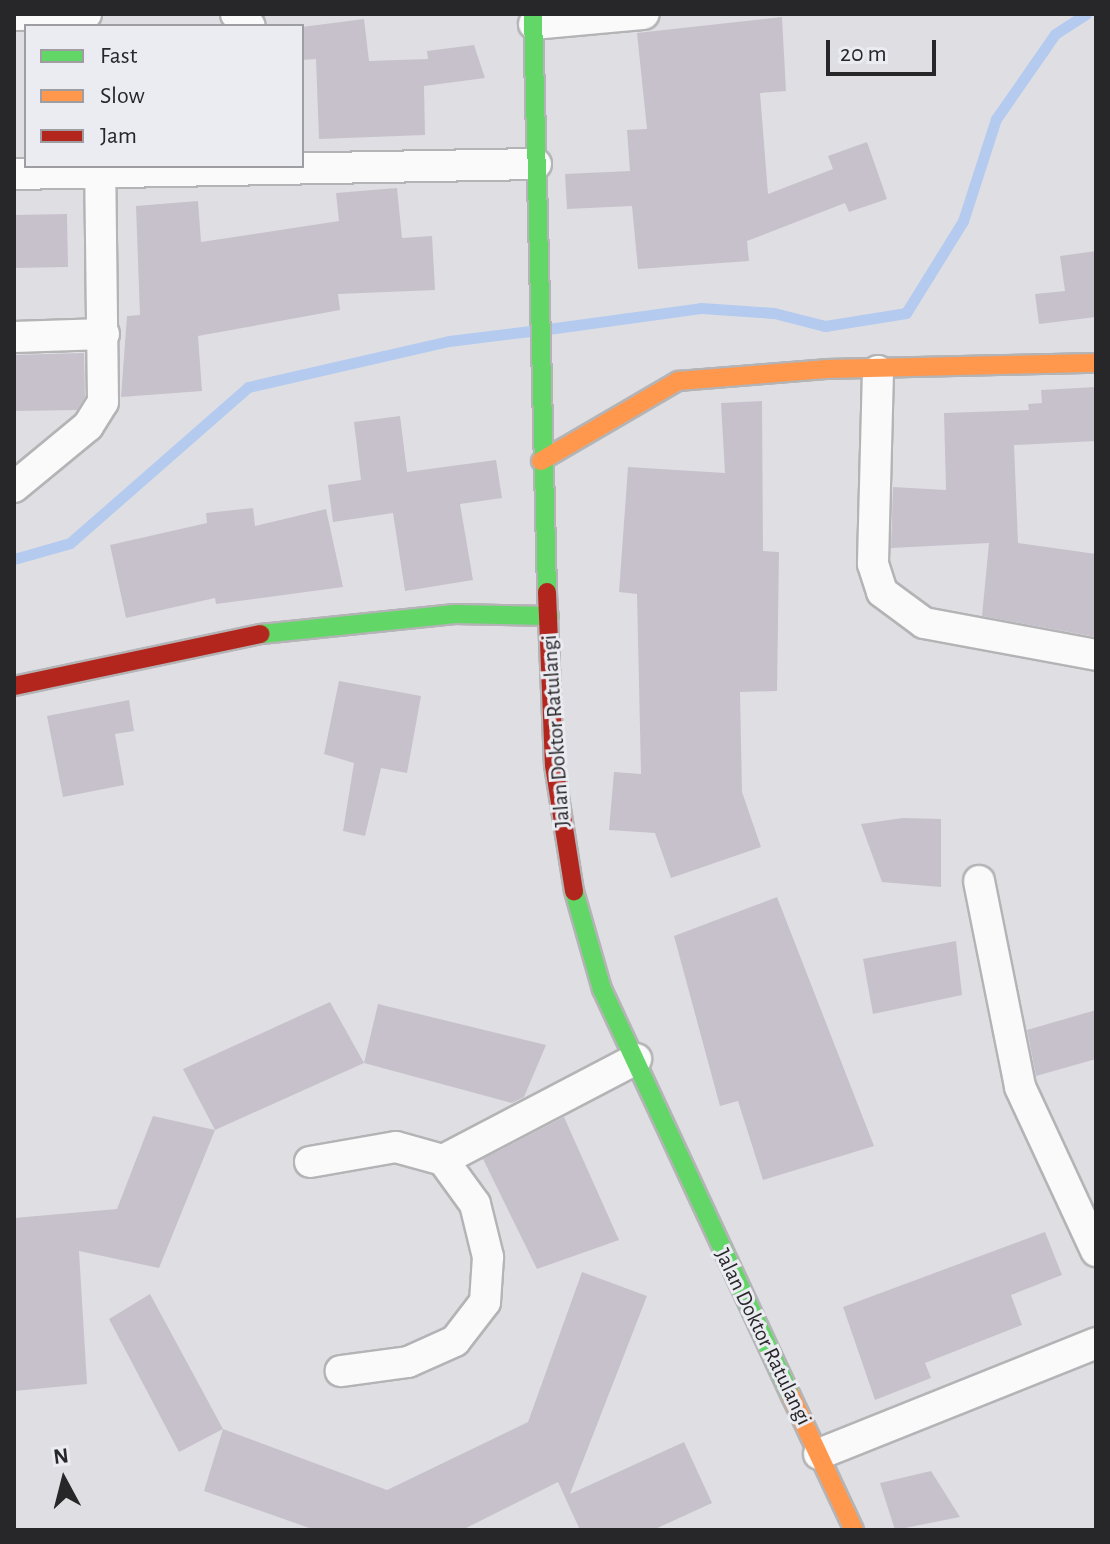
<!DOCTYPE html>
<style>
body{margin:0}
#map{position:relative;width:1110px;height:1544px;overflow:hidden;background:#dfdfe3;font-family:"Alegreya Sans",sans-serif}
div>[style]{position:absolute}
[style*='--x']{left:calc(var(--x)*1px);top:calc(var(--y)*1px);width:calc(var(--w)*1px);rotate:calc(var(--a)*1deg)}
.stream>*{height:11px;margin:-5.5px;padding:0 5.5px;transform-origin:5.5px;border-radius:5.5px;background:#b4cbef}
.building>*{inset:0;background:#c7c1cc}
.roads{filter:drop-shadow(2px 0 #b4b4b6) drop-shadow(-2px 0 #b4b4b6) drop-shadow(0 2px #b4b4b6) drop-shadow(0 -2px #b4b4b6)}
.street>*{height:30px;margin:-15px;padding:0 15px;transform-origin:15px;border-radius:15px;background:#fafafb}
.fast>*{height:18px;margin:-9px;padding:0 9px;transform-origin:9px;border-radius:9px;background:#63d668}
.slow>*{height:18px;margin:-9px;padding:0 9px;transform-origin:9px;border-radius:9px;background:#ff974d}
.jam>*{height:18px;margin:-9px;padding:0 9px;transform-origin:9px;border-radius:9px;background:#b3261e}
span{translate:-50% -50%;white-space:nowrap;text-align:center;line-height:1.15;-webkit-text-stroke:6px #ebebf2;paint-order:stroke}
.street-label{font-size:22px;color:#272729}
.frame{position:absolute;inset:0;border:16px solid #272729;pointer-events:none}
.legend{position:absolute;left:24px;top:24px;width:280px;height:144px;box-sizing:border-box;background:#ebebf2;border:2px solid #9d9da2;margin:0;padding:10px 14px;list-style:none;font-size:24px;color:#272729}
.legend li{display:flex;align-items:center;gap:16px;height:40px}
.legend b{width:40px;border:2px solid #9d9da2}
.north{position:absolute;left:24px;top:1440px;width:80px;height:80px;-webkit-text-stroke:6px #ebebf2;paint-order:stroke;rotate:353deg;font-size:22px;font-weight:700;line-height:32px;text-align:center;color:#272729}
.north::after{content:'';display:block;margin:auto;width:28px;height:36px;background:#272729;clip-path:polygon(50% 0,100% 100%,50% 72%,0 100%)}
.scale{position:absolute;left:826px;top:40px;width:110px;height:36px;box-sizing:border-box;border:4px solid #272729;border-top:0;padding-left:10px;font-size:24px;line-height:28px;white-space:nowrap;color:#272729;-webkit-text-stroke:6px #ebebf2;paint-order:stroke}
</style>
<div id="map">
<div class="stream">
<i style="--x:548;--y:329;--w:154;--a:-7.8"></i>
<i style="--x:701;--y:308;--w:73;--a:3.9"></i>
<i style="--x:774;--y:313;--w:53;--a:14.3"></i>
<i style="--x:825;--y:326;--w:82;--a:-9.1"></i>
<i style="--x:906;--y:313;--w:108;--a:-58.2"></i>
<i style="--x:963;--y:221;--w:107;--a:-72.1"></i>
<i style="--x:996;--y:119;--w:103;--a:-55.2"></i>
<i style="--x:1055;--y:34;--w:37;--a:-33"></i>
<i style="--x:14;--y:559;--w:58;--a:-15.9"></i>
<i style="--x:70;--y:543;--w:237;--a:-41.2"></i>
<i style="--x:248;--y:387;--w:206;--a:-12.9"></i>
<i style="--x:449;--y:341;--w:82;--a:-7"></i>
</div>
<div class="building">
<i style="clip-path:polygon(782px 17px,786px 91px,760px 93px,768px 194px,833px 169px,828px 156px,867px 142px,887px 199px,849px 212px,845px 203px,747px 241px,749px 261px,638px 269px,632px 206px,567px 209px,565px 174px,630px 171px,627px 130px,647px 129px,637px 33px)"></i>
<i style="clip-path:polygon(364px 19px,369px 61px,428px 59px,427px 51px,474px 45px,485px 78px,424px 86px,425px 135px,319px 139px,316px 59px,302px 60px,302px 27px)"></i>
<i style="clip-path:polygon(397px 188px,402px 238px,432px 236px,435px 290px,338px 294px,340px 310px,198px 336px,202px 391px,121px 397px,127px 316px,140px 315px,136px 206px,198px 201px,201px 242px,339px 221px,336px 193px)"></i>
<i style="clip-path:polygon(67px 214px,68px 267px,14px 268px,14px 215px)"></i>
<i style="clip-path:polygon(1096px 251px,1096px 317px,1039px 324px,1035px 294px,1065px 291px,1060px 256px)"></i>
<i style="clip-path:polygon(84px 353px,85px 397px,77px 410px,14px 411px,14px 355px)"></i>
<i style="clip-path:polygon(1096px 387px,1096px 441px,1014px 445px,1018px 543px,1096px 554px,1096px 637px,982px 616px,989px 543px,891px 548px,893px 487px,946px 490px,944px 413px,1029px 410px,1028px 404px,1042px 403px,1041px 390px)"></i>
<i style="clip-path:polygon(762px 401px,763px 551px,779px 552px,777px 691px,740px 692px,742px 792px,761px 847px,671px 878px,655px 833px,609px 830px,614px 772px,641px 774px,637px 594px,619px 592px,628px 467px,725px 473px,721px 403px)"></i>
<i style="clip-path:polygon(400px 416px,407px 472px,496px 460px,502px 498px,460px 504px,473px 580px,405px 591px,393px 513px,333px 522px,328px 485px,361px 480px,354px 422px)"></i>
<i style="clip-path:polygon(253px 508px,255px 526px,326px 509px,343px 587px,216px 604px,215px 598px,126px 618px,110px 545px,207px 523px,206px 513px)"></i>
<i style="clip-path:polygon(339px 681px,421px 696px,407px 773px,381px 768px,365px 836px,343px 831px,354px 763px,324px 754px)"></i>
<i style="clip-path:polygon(129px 700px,134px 731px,115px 734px,124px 785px,63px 797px,47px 716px)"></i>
<i style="clip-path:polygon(903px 818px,941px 819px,941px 887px,882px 882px,861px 824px)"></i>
<i style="clip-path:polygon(777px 897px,874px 1146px,763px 1180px,738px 1101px,720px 1106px,674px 936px)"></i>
<i style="clip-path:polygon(956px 941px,962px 995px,873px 1014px,863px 959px)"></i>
<i style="clip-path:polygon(330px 1002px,364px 1063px,215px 1130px,183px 1069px)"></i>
<i style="clip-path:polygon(378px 1004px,546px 1045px,524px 1097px,512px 1103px,364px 1063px)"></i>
<i style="clip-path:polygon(1096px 1010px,1096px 1059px,1036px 1076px,1027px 1030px)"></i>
<i style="clip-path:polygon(153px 1116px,215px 1130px,159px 1268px,79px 1251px,87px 1384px,14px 1391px,14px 1218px,117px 1209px)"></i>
<i style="clip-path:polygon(564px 1117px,619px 1240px,537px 1269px,483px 1159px)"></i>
<i style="clip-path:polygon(1045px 1232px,1062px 1275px,1011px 1295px,1022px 1325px,925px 1363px,931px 1378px,875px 1400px,843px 1307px)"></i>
<i style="clip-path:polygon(582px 1272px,647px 1296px,570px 1494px,684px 1442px,712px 1503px,653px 1530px,580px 1530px,558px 1482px,462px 1530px,315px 1530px,204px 1491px,223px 1429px,387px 1490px,528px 1422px)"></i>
<i style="clip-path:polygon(150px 1294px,223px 1429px,179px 1452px,109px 1319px)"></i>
<i style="clip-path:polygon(931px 1471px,960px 1517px,895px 1530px,880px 1483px)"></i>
</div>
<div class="roads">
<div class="street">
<i style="--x:236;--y:14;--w:18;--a:41"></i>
<i style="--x:14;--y:15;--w:72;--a:-0.8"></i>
<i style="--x:534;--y:24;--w:110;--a:-5.2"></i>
<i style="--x:14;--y:174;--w:522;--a:-1.1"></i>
<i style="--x:14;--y:337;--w:90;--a:-1.9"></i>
<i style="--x:878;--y:371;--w:193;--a:91.5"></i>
<i style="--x:873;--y:564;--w:29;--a:72"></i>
<i style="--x:882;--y:592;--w:52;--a:36.4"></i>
<i style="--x:924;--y:623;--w:175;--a:10.5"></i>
<i style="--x:14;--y:487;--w:96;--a:-39.5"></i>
<i style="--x:88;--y:426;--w:28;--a:-58"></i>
<i style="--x:103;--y:402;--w:230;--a:-90.7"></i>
<i style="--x:979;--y:881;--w:210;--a:78.7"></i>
<i style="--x:1020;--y:1087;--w:181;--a:65.1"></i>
<i style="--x:443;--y:1160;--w:218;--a:-27.6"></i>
<i style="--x:310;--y:1162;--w:87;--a:-9.9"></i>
<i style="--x:396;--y:1147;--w:49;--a:15.5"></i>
<i style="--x:443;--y:1160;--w:54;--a:54"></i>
<i style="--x:475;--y:1204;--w:55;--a:76.2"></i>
<i style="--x:488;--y:1257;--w:45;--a:93.8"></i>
<i style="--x:485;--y:1302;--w:49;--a:127.6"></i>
<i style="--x:455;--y:1341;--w:51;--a:155.9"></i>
<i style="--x:408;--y:1362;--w:68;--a:172.3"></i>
<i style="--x:819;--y:1454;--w:298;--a:-21.8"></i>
</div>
<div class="fast">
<i style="--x:533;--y:14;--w:578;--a:88.61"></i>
<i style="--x:261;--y:634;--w:195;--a:-5.9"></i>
<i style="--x:455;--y:614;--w:94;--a:1.2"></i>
<i style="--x:574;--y:891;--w:102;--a:74.1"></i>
<i style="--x:602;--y:989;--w:449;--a:65.1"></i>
</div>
<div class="slow">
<i style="--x:541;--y:461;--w:159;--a:-30.3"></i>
<i style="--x:678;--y:381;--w:148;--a:-4.6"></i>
<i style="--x:826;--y:369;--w:270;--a:-1.3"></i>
<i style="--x:791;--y:1396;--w:148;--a:64.8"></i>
</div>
<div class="jam">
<i style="--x:547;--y:592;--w:173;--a:87.7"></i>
<i style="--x:554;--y:765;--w:128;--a:81"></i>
<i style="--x:14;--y:686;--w:252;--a:-11.9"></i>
</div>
</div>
<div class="street-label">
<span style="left:556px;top:731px;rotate:-94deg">Jalan Doktor Ratulangi</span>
<span style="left:763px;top:1337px;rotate:64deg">Jalan Doktor Ratulangi</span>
</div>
<div class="frame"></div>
<ul class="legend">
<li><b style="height:10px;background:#63d668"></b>Fast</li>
<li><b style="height:10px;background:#ff974d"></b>Slow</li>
<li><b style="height:10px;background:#b3261e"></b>Jam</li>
</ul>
<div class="north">N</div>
<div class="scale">20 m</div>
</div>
